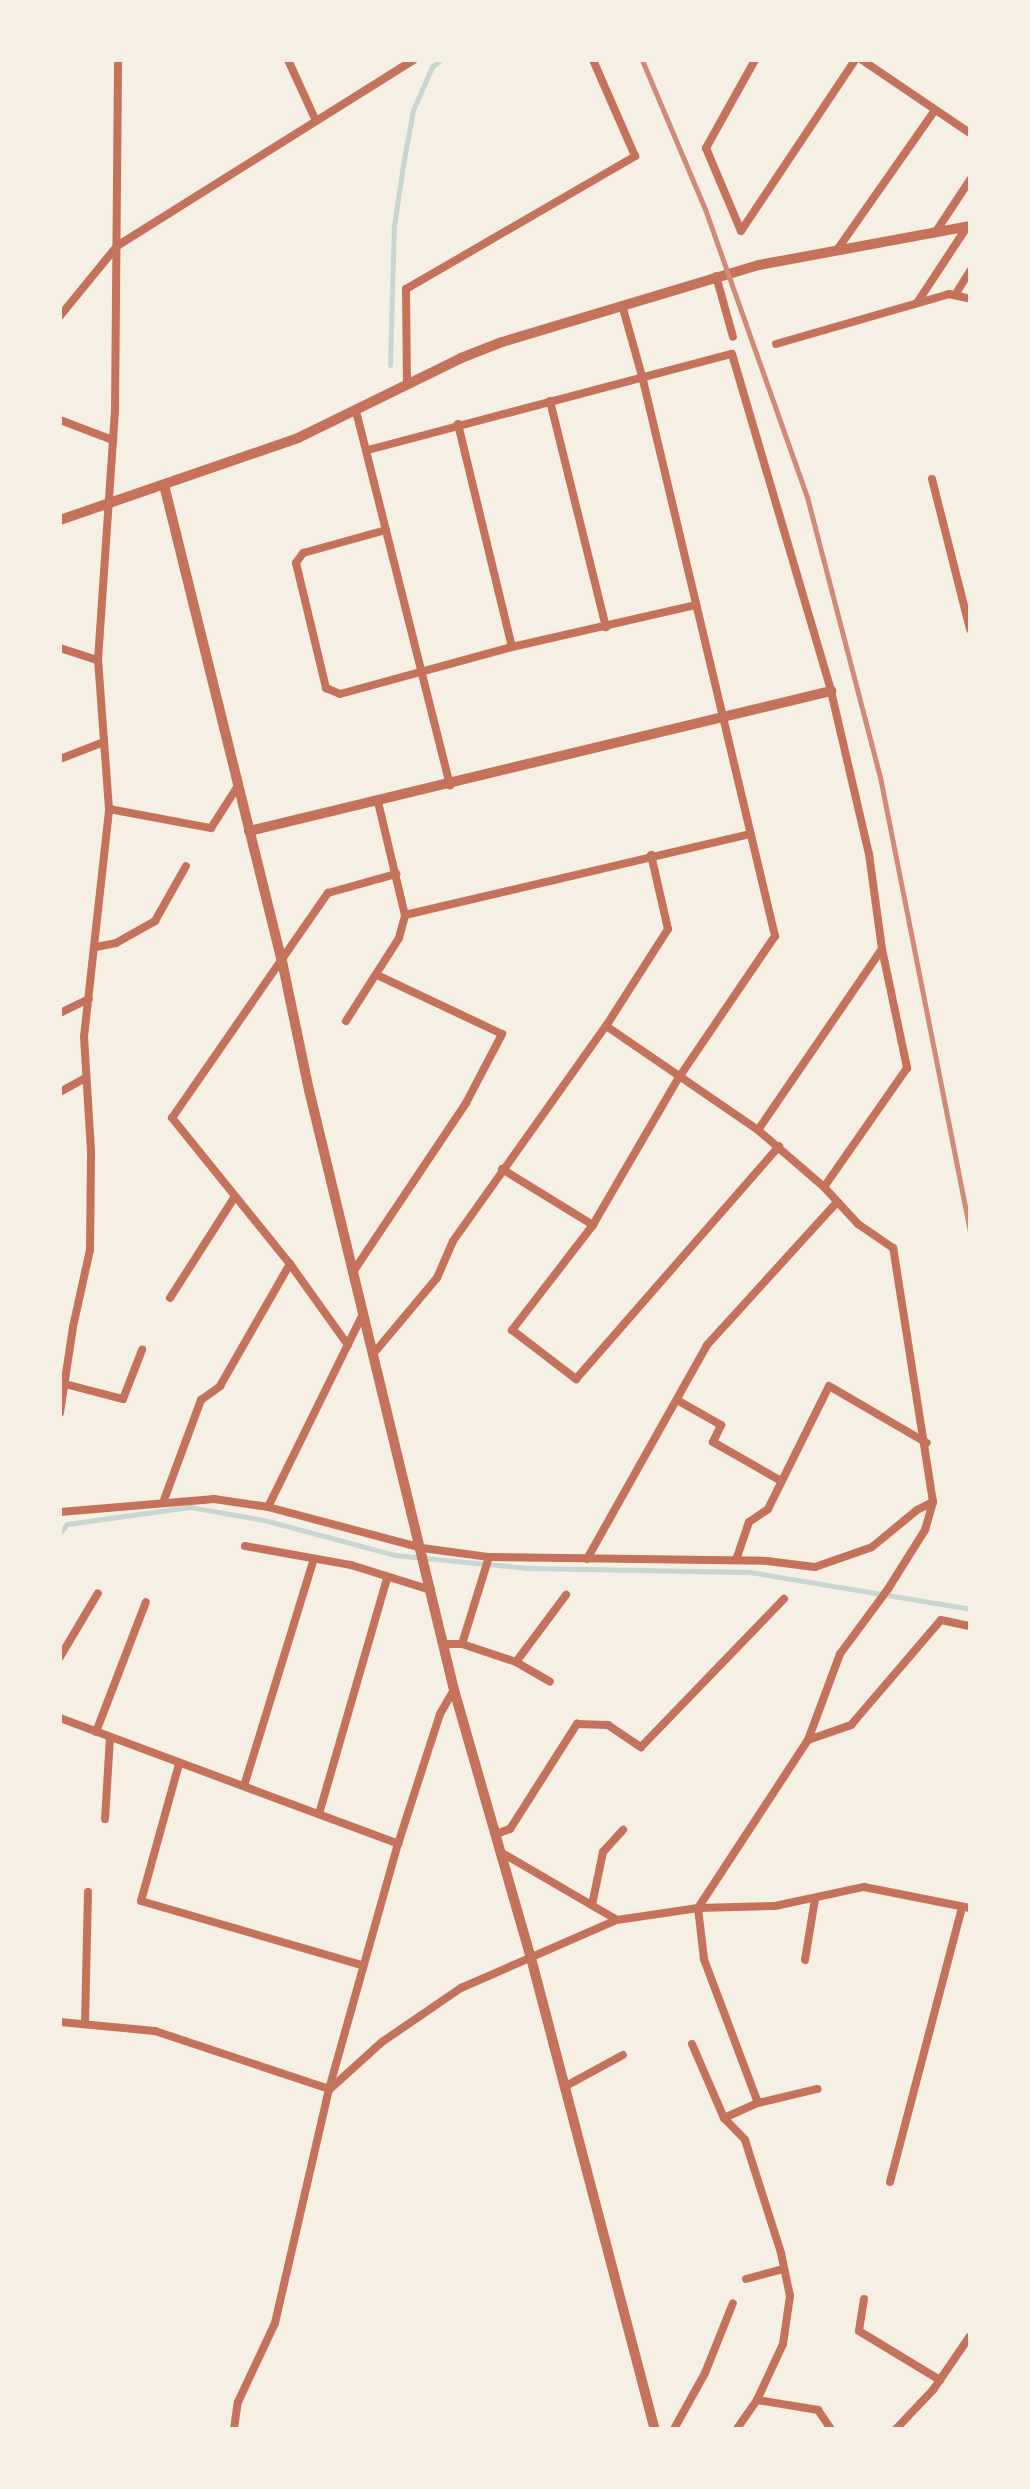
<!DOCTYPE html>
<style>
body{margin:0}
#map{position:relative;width:1030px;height:2489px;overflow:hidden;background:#f6efe4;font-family:"Fira Sans Condensed",sans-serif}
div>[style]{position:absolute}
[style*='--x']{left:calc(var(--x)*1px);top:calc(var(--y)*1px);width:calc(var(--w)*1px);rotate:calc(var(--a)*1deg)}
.stream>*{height:5px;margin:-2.5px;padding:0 2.5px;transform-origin:2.5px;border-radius:2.5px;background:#c9d6d2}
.minor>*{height:8px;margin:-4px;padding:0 4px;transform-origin:4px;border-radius:4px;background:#c5725c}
.tertiary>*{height:10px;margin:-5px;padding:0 5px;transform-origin:5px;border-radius:5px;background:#c5725c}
.rail>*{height:5px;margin:-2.5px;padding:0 2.5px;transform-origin:2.5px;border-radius:2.5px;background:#cf8b77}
span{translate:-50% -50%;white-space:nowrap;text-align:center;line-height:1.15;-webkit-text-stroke:8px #f6efe4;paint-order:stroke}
.frame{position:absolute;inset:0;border:62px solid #f6efe4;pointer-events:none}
</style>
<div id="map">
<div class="stream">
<i style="--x:390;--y:365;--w:139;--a:-88.4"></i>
<i style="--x:394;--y:226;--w:62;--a:-81.6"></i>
<i style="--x:403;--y:165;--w:56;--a:-79.7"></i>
<i style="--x:413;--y:110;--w:47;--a:-66.2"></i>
<i style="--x:432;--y:67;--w:11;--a:-41"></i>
<i style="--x:60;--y:1533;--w:11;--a:-52"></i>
<i style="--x:67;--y:1524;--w:124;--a:-7.9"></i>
<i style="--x:190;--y:1507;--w:75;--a:10"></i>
<i style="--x:264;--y:1520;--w:136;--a:15"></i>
<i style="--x:395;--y:1555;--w:133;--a:5.6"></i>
<i style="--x:527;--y:1568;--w:223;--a:1"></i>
<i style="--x:750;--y:1572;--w:223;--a:9.5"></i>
</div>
<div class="minor">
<i style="--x:288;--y:60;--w:67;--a:65.3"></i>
<i style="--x:862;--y:60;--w:130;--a:34.1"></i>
<i style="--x:741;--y:231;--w:206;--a:-56.3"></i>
<i style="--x:741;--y:231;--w:90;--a:-112.9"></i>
<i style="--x:706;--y:148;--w:101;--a:-60.9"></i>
<i style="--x:935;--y:233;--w:64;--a:-56.6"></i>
<i style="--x:837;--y:250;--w:171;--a:-55"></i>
<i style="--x:716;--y:276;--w:63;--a:74.4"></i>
<i style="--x:955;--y:295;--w:28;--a:-58"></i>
<i style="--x:917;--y:303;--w:91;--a:-56.7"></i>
<i style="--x:622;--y:305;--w:74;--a:74.3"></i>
<i style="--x:642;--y:376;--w:576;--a:76.64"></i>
<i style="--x:775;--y:936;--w:171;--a:124.2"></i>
<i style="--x:679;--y:1077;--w:171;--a:120.2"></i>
<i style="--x:593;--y:1225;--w:133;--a:127.6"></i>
<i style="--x:512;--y:1330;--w:81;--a:37.4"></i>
<i style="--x:576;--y:1379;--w:309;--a:-48.9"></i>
<i style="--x:60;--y:316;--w:90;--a:-50.8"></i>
<i style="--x:117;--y:246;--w:350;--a:-32.1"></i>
<i style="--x:776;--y:344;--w:180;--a:-16.1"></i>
<i style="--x:949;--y:294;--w:22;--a:13"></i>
<i style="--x:407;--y:385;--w:96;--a:-90.6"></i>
<i style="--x:406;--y:289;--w:265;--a:-30.1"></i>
<i style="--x:635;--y:156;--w:105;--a:-113.6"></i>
<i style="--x:550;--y:401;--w:233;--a:76.1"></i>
<i style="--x:356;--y:411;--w:386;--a:75.9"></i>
<i style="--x:60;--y:420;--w:57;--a:20.7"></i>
<i style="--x:458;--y:424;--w:229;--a:76.4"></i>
<i style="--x:368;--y:450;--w:376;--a:-14.8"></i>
<i style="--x:732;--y:354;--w:351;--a:73.6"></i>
<i style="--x:831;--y:691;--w:167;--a:76.9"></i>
<i style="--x:869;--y:854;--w:96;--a:82.2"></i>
<i style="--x:882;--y:949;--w:122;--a:78.1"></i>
<i style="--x:907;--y:1068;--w:145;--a:124.9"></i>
<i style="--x:932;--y:479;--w:155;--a:75.8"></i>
<i style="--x:386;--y:530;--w:86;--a:164.5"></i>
<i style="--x:303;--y:553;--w:12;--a:125"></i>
<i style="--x:296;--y:563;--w:129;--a:76.5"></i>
<i style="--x:326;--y:688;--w:15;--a:23"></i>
<i style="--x:340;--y:694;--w:178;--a:-15.3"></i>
<i style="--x:512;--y:647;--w:189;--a:-12.9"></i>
<i style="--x:60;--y:648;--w:40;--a:18"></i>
<i style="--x:60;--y:759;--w:47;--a:-21.1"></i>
<i style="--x:378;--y:802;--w:116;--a:76.6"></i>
<i style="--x:405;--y:915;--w:354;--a:-13.2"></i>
<i style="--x:109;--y:809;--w:104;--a:10.6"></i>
<i style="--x:211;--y:828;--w:50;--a:-57.3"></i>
<i style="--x:96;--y:947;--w:20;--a:-11"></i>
<i style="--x:116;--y:943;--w:45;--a:-29.4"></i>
<i style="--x:155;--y:921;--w:63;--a:-60.6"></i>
<i style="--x:60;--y:1013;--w:32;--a:-26"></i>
<i style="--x:346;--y:1021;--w:98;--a:-57.4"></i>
<i style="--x:399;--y:938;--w:24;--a:-75"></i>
<i style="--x:60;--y:1092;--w:29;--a:-29"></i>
<i style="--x:758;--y:1130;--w:219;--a:-55.6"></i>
<i style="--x:502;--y:1169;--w:107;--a:31.6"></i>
<i style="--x:355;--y:1269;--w:200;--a:-56.2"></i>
<i style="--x:466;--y:1103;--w:78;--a:-62.4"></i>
<i style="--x:502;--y:1034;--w:138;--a:-154.7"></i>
<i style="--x:170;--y:1298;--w:119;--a:-57.4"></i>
<i style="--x:348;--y:1345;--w:100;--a:-125.6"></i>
<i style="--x:290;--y:1264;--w:188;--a:-128.9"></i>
<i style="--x:172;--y:1118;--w:274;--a:-55.3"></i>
<i style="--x:328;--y:893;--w:71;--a:-15.6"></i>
<i style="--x:374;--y:1353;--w:98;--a:-50"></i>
<i style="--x:437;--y:1278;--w:40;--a:-66.6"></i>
<i style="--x:453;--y:1241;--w:264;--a:-54.6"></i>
<i style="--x:65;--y:1384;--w:60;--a:14.5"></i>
<i style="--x:123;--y:1399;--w:53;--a:-68.8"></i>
<i style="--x:677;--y:1400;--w:51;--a:29.6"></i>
<i style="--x:721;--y:1425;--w:19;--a:115"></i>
<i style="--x:713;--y:1442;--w:78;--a:29.8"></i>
<i style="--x:60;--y:1413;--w:87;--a:-81.4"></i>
<i style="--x:73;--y:1327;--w:79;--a:-77.6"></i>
<i style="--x:90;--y:1250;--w:99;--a:-89.4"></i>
<i style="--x:91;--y:1151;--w:114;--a:-93.5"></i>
<i style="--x:84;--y:1037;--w:229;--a:-83.7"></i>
<i style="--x:109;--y:809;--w:149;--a:-94.2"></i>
<i style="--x:98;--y:660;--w:250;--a:-86.1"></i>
<i style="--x:115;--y:411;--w:351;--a:-89.5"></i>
<i style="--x:164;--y:1500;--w:107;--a:-69.7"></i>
<i style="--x:201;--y:1400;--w:24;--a:-36"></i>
<i style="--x:220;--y:1386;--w:141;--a:-60.2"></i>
<i style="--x:268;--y:1507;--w:215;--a:-63.8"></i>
<i style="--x:60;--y:1512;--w:155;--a:-4.8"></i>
<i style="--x:214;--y:1499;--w:55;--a:8.4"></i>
<i style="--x:268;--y:1507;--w:159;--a:14.9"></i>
<i style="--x:422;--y:1548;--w:68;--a:7.7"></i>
<i style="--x:489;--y:1557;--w:278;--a:0.8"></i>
<i style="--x:767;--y:1561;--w:48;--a:7.1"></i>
<i style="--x:815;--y:1567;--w:60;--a:-19.3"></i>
<i style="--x:872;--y:1547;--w:58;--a:-39.4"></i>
<i style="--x:917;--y:1510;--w:18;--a:-27"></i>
<i style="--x:933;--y:1502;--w:257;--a:-98.9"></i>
<i style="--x:893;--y:1248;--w:42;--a:-145.6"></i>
<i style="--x:858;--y:1224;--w:50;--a:-132.6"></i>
<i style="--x:824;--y:1187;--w:87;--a:-139.2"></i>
<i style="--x:758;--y:1130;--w:184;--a:-145.6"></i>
<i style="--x:606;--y:1026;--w:115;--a:-57.4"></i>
<i style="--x:668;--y:929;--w:76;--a:-102.9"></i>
<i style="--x:245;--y:1546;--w:108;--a:10.2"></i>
<i style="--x:351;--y:1565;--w:84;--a:17.4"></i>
<i style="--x:587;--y:1559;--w:245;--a:-60.7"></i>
<i style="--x:707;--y:1345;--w:192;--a:-47.7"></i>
<i style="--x:736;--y:1560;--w:40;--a:-71.1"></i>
<i style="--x:749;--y:1522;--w:23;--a:-34"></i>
<i style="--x:768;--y:1509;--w:137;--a:-63.6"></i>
<i style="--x:829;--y:1386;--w:113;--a:30.2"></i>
<i style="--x:446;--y:1644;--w:16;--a:0"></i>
<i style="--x:462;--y:1644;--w:57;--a:18.4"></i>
<i style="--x:516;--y:1662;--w:39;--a:30"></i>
<i style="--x:462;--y:1644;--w:91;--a:-72.8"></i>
<i style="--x:60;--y:1657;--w:74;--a:-59.3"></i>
<i style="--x:516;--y:1662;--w:84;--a:-53.3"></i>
<i style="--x:60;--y:1718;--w:361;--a:20.4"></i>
<i style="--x:96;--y:1732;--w:139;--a:-69"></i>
<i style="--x:808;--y:1740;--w:46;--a:-19.2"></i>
<i style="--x:851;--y:1725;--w:138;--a:-49.4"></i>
<i style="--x:941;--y:1620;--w:30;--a:12"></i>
<i style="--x:179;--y:1764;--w:142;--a:105.5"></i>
<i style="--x:141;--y:1901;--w:230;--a:16.2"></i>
<i style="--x:244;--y:1786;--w:238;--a:-72.9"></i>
<i style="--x:319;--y:1814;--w:245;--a:-73.9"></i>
<i style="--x:105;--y:1819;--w:81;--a:-86.5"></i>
<i style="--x:496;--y:1834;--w:15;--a:-20"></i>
<i style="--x:510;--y:1829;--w:125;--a:-57.5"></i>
<i style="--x:577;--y:1724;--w:31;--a:2"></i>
<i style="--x:608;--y:1725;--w:40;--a:34"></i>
<i style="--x:641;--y:1747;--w:206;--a:-46"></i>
<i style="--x:502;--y:1853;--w:133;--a:30.2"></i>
<i style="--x:592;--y:1905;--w:54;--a:-78.3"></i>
<i style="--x:603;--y:1852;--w:30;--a:-48"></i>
<i style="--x:805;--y:1960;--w:62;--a:-80.7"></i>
<i style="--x:60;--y:2022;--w:95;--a:5.4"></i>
<i style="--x:155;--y:2031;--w:183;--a:18.4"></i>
<i style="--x:85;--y:2024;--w:132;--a:-88.7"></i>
<i style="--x:692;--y:2044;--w:81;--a:66.6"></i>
<i style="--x:724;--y:2118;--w:30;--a:46"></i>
<i style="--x:745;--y:2140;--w:119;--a:72.3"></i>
<i style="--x:781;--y:2253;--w:44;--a:78.2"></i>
<i style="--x:790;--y:2296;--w:49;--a:98.3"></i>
<i style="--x:783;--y:2344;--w:62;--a:114.9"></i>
<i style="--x:757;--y:2400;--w:35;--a:125"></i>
<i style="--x:564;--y:2087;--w:67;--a:-28.5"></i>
<i style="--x:330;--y:2089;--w:70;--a:-42.1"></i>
<i style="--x:382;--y:2042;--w:96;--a:-34.4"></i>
<i style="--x:461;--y:1988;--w:170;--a:-23.6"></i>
<i style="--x:617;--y:1920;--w:82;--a:-8.4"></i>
<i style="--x:698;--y:1908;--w:77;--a:-1.5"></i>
<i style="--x:775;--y:1906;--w:91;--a:-12.1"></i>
<i style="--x:864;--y:1887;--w:108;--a:11.2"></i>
<i style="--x:758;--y:2103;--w:61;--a:-13.3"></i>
<i style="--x:724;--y:2118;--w:37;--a:-24"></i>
<i style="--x:758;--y:2103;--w:154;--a:-110.6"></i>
<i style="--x:704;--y:1959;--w:51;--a:-96.7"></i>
<i style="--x:698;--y:1908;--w:201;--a:-56.8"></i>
<i style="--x:808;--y:1740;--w:92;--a:-69.6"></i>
<i style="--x:840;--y:1654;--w:81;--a:-53.6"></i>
<i style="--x:888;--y:1589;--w:70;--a:-57.9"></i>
<i style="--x:925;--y:1530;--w:29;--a:-74"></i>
<i style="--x:890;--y:2182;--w:284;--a:-75.3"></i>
<i style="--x:746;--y:2279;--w:39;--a:-15"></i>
<i style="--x:864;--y:2299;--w:32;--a:99"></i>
<i style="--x:859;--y:2331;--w:95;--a:31.2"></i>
<i style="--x:757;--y:2400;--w:62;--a:9.3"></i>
<i style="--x:818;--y:2410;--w:23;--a:56"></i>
<i style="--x:234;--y:2429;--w:27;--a:-82"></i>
<i style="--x:238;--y:2402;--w:87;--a:-64.9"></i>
<i style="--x:275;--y:2323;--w:240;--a:-77"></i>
<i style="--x:329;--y:2089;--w:255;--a:-74.3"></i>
<i style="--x:398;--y:1844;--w:137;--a:-72.1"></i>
<i style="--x:440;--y:1714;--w:28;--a:-60"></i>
<i style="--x:674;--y:2429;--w:64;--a:-61"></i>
<i style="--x:705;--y:2373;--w:75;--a:-68.2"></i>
<i style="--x:896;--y:2429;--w:54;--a:-46.5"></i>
<i style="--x:933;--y:2390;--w:65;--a:-55.6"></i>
</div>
<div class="tertiary">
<i style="--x:164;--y:485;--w:490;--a:76.1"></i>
<i style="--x:282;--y:961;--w:132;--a:78.2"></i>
<i style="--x:309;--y:1090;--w:617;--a:76.41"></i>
<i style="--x:454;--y:1690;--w:279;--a:74"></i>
<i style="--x:531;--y:1958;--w:487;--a:75.3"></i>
<i style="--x:60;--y:520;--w:252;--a:-19"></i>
<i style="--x:298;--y:438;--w:182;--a:-26.1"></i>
<i style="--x:461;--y:358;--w:44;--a:-21.3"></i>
<i style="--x:502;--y:342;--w:268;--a:-16.7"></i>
<i style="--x:759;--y:265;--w:215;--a:-10.5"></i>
<i style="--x:249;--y:831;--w:599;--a:-13.53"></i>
</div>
<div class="rail">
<i style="--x:642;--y:60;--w:162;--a:67.1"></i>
<i style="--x:705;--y:209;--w:306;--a:70.5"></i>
<i style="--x:807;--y:497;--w:289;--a:75.4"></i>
<i style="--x:880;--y:777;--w:464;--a:78.8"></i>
</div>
<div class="frame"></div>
</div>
